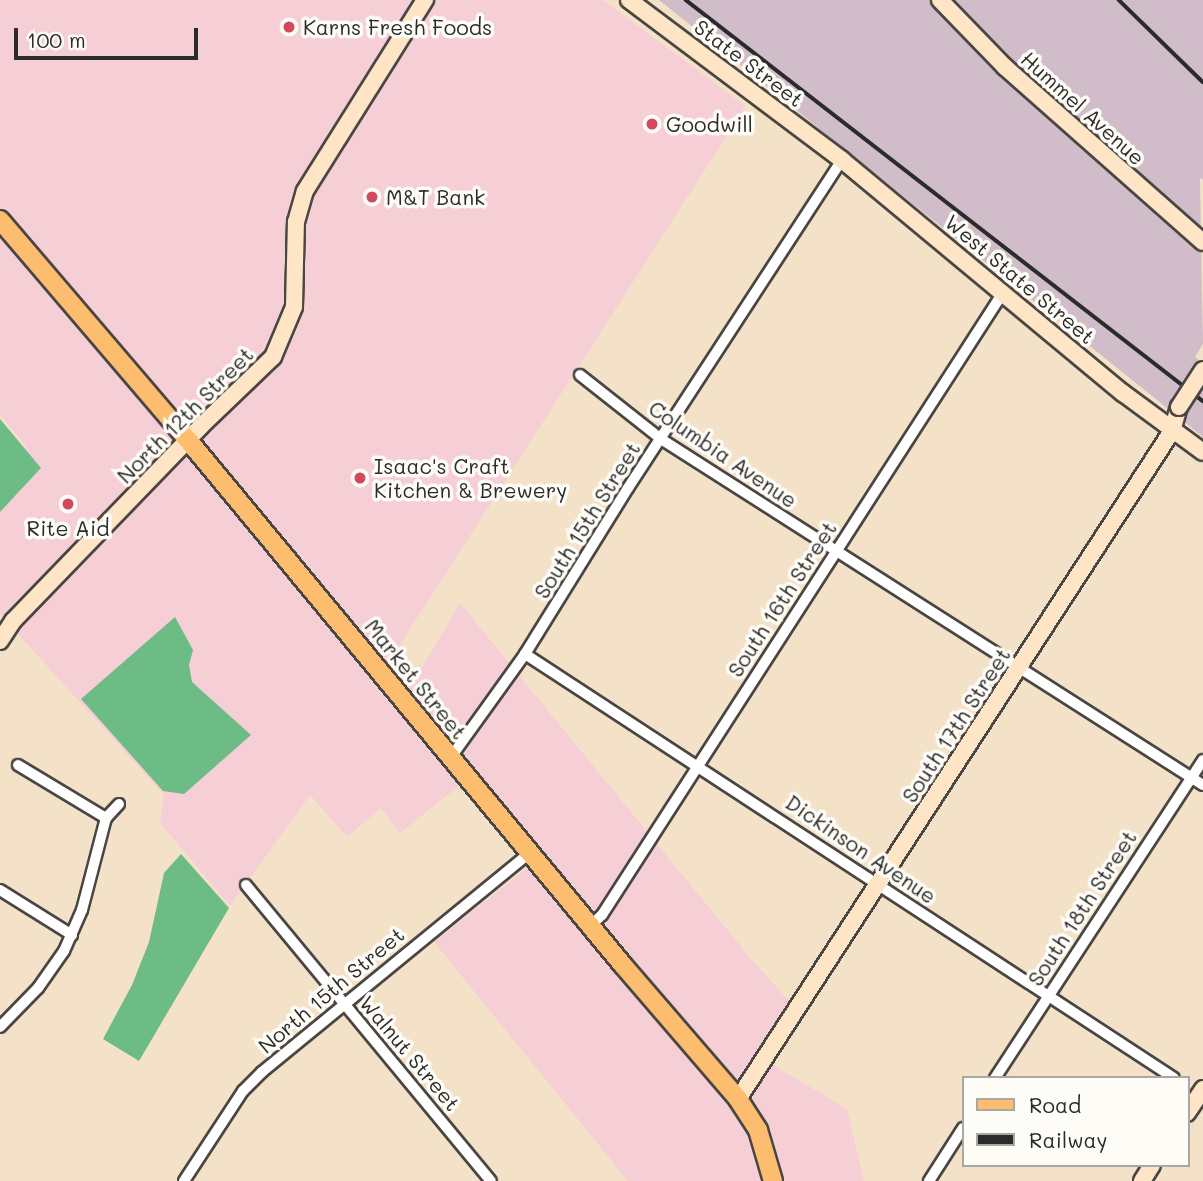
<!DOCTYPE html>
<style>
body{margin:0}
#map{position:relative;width:1203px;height:1181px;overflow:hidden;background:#f4e2c8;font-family:Mali,sans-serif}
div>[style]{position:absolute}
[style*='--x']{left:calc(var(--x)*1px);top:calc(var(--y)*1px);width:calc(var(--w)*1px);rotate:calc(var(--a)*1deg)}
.built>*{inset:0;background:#f6cfd6}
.industrial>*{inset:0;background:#d1bdc9}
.forest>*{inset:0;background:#6dbc86}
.roads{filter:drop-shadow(2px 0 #494643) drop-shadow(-2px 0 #494643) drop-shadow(0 2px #494643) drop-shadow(0 -2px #494643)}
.street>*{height:10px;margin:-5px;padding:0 5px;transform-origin:5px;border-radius:5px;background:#fff}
.secondary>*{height:16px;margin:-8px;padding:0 8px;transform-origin:8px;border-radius:8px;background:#fee5c5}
.primary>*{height:18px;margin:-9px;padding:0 9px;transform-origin:9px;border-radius:9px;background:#fcbd6f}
.rail>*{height:3.5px;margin:-1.75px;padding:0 1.75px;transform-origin:1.75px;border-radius:1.75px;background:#2b2b2b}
.bridges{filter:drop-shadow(2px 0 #494643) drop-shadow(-2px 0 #494643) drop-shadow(0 2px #494643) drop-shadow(0 -2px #494643)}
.secondary-bridge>*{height:16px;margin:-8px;padding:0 8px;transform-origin:8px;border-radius:8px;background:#fee5c5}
.dots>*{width:19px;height:19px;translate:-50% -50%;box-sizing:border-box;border:4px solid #fdfcf7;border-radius:50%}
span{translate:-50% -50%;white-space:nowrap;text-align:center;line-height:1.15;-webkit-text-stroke:7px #fdfcf7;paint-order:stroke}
.poi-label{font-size:21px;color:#2b2b2b}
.left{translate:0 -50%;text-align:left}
.street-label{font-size:21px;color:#2b2b2b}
.legend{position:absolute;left:962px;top:1076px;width:228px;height:91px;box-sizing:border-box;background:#fdfcf7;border:2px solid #a9a8a5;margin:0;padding:9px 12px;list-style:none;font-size:21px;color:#2b2b2b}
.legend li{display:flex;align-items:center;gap:14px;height:35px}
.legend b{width:35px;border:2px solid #a9a8a5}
.scale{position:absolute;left:14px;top:28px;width:184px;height:32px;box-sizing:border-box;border:4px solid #2b2b2b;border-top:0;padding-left:9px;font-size:21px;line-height:24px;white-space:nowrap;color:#2b2b2b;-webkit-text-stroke:5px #fdfcf7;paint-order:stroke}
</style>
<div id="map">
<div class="built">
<i style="clip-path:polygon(0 0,603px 0,746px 106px,376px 682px,460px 785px,400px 833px,381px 808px,347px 837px,310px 795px,230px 906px,160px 823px,164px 795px,0 614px,0 486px,26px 446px,0 415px)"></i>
<i style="clip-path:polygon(460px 603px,752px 960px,791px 1003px,755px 1054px,847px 1109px,864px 1181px,628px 1181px,434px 942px,543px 855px,409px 690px)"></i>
</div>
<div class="industrial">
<i style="clip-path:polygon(659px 0,1203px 0,1203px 180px,1200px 178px,1203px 344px,1195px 357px,1203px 363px,1203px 437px)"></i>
</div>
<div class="forest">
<i style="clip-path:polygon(0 419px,41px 468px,0 512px)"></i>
<i style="clip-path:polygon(175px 617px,193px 650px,189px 665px,192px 682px,251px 735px,184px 794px,163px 791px,81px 699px)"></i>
<i style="clip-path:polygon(181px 854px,229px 908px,139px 1061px,103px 1039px,132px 985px,149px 942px,164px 873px)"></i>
</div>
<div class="roads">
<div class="street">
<i style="--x:580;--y:375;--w:103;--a:38.3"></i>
<i style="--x:661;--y:439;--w:643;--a:32.55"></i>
<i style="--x:525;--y:654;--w:775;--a:33.16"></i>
<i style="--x:451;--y:757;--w:127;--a:-54.3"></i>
<i style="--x:525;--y:654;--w:195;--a:-58.2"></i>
<i style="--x:628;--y:488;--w:392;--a:-56.9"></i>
<i style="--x:18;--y:765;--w:103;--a:31.1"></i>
<i style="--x:246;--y:885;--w:384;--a:50.4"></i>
<i style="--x:0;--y:890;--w:85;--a:32"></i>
<i style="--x:590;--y:926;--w:16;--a:-43"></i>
<i style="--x:602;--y:915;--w:742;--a:-57.21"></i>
<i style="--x:0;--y:1027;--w:54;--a:-45.7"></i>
<i style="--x:38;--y:988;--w:45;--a:-54.9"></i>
<i style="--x:64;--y:951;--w:45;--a:-66.3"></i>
<i style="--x:82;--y:910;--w:95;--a:-75.4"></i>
<i style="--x:106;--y:818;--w:19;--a:-47"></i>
<i style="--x:995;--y:1078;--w:380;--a:-56.8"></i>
<i style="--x:184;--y:1181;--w:108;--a:-56.8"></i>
<i style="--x:243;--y:1091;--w:27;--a:-45"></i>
<i style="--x:262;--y:1072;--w:346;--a:-39.3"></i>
<i style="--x:929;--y:1181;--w:63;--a:-57.3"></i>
</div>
<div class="secondary">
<i style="--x:629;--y:0;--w:266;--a:36.9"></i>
<i style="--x:842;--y:160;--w:365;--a:39.7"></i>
<i style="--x:1123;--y:393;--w:99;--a:36.4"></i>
<i style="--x:940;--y:0;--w:93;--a:45.9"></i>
<i style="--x:1005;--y:67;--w:264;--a:41.5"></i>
<i style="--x:0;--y:641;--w:24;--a:-57"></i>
<i style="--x:13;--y:621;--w:271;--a:-46"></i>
<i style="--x:201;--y:426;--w:100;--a:-43.8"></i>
<i style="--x:273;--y:357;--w:54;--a:-67.2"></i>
<i style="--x:294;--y:307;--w:85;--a:-88.7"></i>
<i style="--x:296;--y:222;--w:32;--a:-74"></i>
<i style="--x:305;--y:191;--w:226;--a:-57.9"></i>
<i style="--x:738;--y:1099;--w:797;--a:-56.99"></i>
<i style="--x:1172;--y:431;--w:25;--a:-74"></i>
<i style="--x:1187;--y:1113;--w:29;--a:-56"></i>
<i style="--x:1142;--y:1181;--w:19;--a:-58"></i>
</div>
<div class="primary">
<i style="--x:0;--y:220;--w:289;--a:49.5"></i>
<i style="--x:188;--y:440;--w:680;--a:50.37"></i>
<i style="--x:622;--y:964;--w:178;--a:49.3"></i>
<i style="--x:738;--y:1099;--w:37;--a:57"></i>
<i style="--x:758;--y:1130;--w:53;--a:73.6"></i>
</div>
</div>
<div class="rail">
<i style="--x:686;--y:0;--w:654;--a:37.8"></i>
<i style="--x:1119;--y:0;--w:117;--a:44.3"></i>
</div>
<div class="bridges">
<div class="secondary-bridge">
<i style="--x:1179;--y:407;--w:44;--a:-57"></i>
</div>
</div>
<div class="dots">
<i style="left:289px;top:27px;background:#d1495b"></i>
<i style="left:652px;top:124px;background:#d1495b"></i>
<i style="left:372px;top:197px;background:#d1495b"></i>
<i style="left:360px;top:478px;background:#d1495b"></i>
<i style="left:68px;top:504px;background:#d1495b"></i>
</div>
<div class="poi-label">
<span class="left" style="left:303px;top:27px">Karns Fresh Foods</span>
<span class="left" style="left:666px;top:124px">Goodwill</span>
<span class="left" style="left:386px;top:197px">M&amp;T Bank</span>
<span class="left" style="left:374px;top:478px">Isaac's Craft<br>Kitchen &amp; Brewery</span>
<span style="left:68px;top:528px">Rite Aid</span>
</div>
<div class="street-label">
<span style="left:749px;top:63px;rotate:37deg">State Street</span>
<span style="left:1083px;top:108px;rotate:42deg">Hummel Avenue</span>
<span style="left:1020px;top:279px;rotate:40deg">West State Street</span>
<span style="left:185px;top:415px;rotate:-45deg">North 12th Street</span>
<span style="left:723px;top:454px;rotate:34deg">Columbia Avenue</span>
<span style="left:587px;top:520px;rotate:-58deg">South 15th Street</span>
<span style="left:782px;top:599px;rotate:-57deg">South 16th Street</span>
<span style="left:416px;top:679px;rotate:51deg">Market Street</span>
<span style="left:956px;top:725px;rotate:-57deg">South 17th Street</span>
<span style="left:861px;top:849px;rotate:34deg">Dickinson Avenue</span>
<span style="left:1082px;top:908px;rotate:-57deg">South 18th Street</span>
<span style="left:331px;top:990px;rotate:-40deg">North 15th Street</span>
<span style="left:410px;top:1053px;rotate:50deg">Walnut Street</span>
</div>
<ul class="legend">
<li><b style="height:9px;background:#fcbd6f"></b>Road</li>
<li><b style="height:9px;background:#2b2b2b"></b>Railway</li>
</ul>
<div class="scale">100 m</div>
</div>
